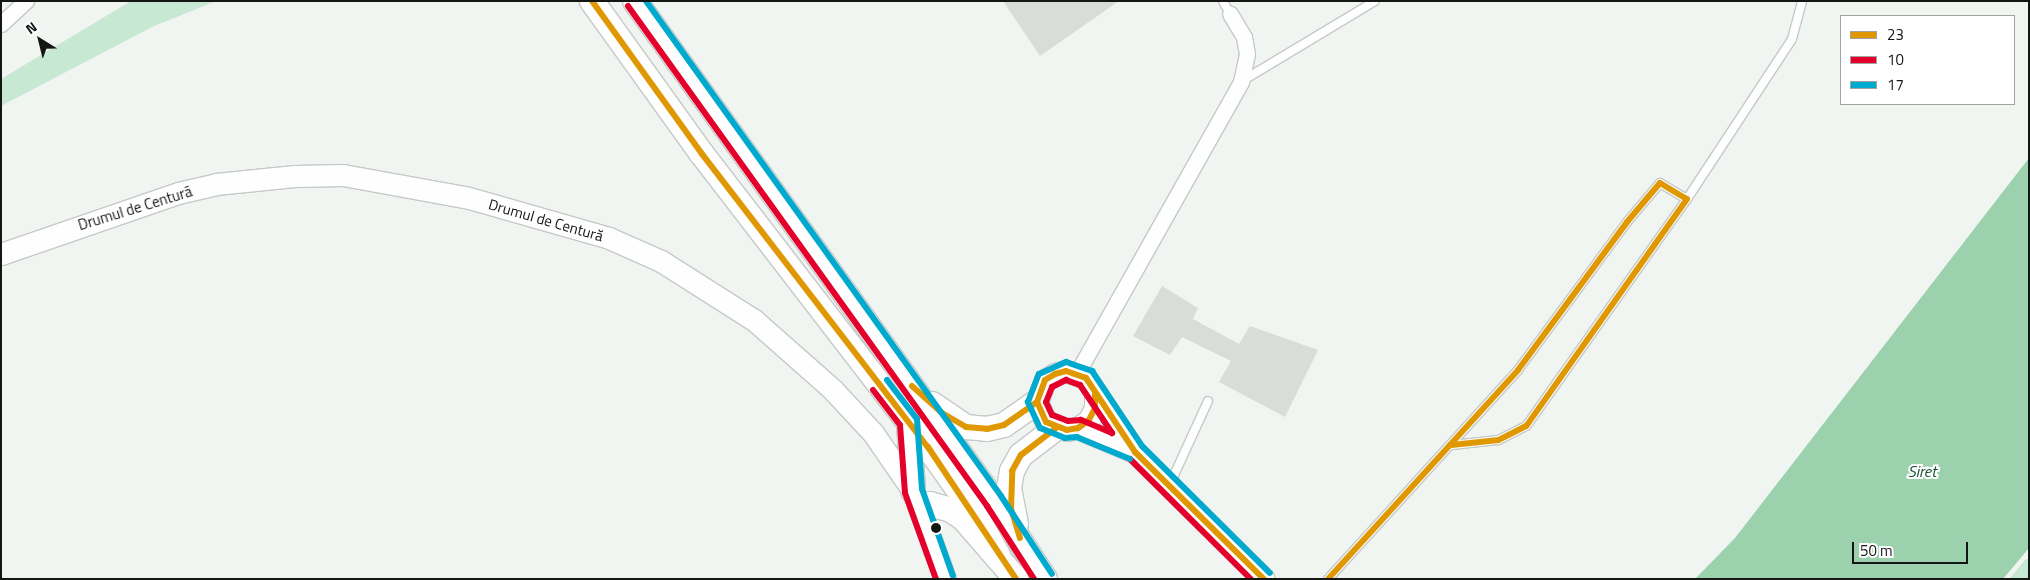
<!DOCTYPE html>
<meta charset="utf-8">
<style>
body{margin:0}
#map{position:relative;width:2030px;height:580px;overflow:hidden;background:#f1f5f2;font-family:"Titillium Web",sans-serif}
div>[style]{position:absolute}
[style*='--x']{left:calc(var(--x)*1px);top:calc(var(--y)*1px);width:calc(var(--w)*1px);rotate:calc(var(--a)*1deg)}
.green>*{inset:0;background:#c7e8d2}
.water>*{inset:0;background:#9bd1ad}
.building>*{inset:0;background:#d9dcd9}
.roads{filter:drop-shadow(1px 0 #c6c9c7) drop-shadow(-1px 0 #c6c9c7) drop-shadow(0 1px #c6c9c7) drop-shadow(0 -1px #c6c9c7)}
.lane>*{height:8px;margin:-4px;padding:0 4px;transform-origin:4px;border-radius:4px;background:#fdfefd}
.street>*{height:15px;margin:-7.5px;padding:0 7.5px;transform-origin:7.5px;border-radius:7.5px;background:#fdfefd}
.secondary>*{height:21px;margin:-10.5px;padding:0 10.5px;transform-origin:10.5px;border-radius:10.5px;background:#fdfefd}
.primary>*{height:24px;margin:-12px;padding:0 12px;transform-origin:12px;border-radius:12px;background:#fdfefd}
.bus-1>*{height:6px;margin:-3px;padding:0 3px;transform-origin:3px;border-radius:3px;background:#e09802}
.bus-2>*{height:6px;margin:-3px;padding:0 3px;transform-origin:3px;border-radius:3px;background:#e4002b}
.bus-3>*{height:6px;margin:-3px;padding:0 3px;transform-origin:3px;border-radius:3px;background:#00a9ce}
.dots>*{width:14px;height:14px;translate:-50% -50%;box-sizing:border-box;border:2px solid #fff;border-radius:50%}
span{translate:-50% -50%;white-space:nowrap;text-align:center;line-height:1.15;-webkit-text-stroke:4px #fff;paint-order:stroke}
.street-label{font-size:15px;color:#141614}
.water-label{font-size:16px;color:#144c2c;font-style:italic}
.frame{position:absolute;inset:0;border:2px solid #141614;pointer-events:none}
.legend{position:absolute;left:1840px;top:15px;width:175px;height:90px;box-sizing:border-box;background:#fff;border:1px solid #a1a2a1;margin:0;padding:6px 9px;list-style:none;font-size:15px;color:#141614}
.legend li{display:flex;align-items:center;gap:10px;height:25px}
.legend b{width:25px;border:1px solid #a1a2a1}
.north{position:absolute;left:15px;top:15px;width:50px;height:50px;-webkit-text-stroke:4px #fff;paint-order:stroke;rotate:324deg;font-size:14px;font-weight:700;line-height:20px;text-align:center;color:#141614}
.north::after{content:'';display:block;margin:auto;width:18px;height:22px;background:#141614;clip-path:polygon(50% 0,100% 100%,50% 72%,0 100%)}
.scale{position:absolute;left:1852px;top:542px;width:116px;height:22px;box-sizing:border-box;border:2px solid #141614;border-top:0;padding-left:6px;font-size:15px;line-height:18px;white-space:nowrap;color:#141614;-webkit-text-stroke:4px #fff;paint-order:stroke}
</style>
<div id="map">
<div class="green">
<i style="clip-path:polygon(131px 1px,216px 1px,152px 27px,1px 106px,1px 79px)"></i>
<i style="clip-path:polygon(2029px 558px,2029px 578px,2009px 579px,2025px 560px)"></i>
</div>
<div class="water">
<i style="clip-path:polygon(2029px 158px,2029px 548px,2024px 554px,2003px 579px,1695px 579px,1735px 538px)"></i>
</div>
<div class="building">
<i style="clip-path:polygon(1003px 1px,1119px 1px,1040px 56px)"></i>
<i style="clip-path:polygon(1162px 286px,1198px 308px,1193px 319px,1239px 344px,1250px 326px,1318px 350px,1285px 417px,1219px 382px,1231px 361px,1182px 337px,1170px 355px,1133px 336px)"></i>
</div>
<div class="roads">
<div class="lane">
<i style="--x:1223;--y:1;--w:15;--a:62"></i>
<i style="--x:1242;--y:81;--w:155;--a:-31"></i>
<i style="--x:1687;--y:199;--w:191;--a:-56.7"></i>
<i style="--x:1792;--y:39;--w:39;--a:-75"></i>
<i style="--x:1170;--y:484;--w:91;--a:-65.4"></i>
<i style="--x:1328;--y:579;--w:282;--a:-47.7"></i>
<i style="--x:1518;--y:370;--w:184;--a:-53.6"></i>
<i style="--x:1627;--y:222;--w:51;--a:-49.8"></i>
<i style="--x:1660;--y:183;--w:31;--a:31"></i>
<i style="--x:1687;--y:199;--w:278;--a:125.3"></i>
<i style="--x:1526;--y:426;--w:31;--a:153"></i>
<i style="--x:1498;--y:440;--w:46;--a:173.8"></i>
</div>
<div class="street">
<i style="--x:1;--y:24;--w:34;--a:-43"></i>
<i style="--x:1077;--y:373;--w:334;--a:-60.6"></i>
<i style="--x:1241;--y:82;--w:29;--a:-78"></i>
<i style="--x:1247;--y:54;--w:17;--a:-100"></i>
<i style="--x:1244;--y:37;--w:27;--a:-121"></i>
</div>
<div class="secondary">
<i style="--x:1;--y:254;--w:187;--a:-19"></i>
<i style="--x:178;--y:193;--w:39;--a:-13"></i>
<i style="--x:216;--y:184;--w:79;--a:-5.8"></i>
<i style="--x:295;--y:176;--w:48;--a:-1.2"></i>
<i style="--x:343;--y:175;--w:128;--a:10.3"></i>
<i style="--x:469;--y:198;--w:146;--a:15.9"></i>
<i style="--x:609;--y:238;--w:57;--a:23.9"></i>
<i style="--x:661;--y:261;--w:110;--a:32.4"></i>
<i style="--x:754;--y:320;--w:106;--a:41.5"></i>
<i style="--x:833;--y:390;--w:59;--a:47.1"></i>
<i style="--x:873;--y:433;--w:70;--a:55.4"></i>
<i style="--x:913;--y:491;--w:94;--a:70"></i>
<i style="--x:1095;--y:394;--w:14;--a:90"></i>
<i style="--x:1095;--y:408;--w:13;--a:117"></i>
<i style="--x:1089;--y:420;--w:14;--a:144"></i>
<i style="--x:1078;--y:428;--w:11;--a:170"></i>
<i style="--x:1067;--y:430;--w:22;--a:-159"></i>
<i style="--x:1046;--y:422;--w:22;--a:-114"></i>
<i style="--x:1037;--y:402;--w:23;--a:-70"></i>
<i style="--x:1045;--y:380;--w:12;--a:-31"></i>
<i style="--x:1055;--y:374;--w:11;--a:-15"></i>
<i style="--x:1066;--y:371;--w:21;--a:19"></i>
<i style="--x:1086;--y:378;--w:89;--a:56.5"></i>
<i style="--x:1135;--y:452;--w:181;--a:44.6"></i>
<i style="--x:1078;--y:428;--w:62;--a:22.8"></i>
</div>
<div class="primary">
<i style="--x:592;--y:1;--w:188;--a:54.3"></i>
<i style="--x:702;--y:154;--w:370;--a:52.4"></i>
<i style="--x:928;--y:447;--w:80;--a:54.7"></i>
<i style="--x:974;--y:512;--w:49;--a:60.8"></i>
<i style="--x:635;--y:1;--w:616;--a:54.32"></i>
<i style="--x:994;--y:501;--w:93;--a:56.8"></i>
<i style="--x:932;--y:404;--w:41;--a:34.1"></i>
<i style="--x:966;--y:427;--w:21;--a:5"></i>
<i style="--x:987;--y:429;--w:17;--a:-13"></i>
<i style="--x:1004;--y:425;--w:40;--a:-34.9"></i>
<i style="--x:909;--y:422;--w:69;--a:86.7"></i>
<i style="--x:920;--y:505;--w:10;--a:-6"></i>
<i style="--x:930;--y:504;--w:22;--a:16"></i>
<i style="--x:951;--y:510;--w:14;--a:34"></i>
<i style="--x:963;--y:518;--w:81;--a:49"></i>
<i style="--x:1016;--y:524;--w:37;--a:-101"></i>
<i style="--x:1009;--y:488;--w:17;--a:-80"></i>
<i style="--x:1012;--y:471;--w:18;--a:-61"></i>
<i style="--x:1021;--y:455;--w:44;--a:-37.6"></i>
</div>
</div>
<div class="bus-1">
<i style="--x:592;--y:1;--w:188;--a:54.3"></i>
<i style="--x:702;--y:154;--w:370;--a:52.4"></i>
<i style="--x:928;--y:447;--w:159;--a:56.3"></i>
<i style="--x:912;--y:386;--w:40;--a:42"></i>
<i style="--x:942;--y:413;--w:28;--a:30"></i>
<i style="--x:966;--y:427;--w:21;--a:5"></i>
<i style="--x:987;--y:429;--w:17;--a:-13"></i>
<i style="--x:1004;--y:425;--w:40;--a:-34.9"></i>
<i style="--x:1095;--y:394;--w:14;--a:90"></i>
<i style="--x:1095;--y:408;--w:13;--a:117"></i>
<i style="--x:1089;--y:420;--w:14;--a:144"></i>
<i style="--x:1078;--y:428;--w:11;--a:170"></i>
<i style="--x:1067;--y:430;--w:22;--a:-159"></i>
<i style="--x:1046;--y:422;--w:22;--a:-114"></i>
<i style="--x:1037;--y:402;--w:23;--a:-70"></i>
<i style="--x:1045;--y:380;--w:12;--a:-31"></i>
<i style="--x:1055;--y:374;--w:11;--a:-15"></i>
<i style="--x:1066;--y:371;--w:21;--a:19"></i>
<i style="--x:1086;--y:378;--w:89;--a:56.5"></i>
<i style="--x:1135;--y:452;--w:181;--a:44.6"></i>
<i style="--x:1020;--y:538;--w:30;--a:-107"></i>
<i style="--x:1011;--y:509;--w:38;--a:-88"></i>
<i style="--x:1012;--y:471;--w:18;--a:-61"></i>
<i style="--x:1021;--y:455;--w:44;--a:-37.6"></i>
<i style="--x:1328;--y:579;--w:282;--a:-47.7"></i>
<i style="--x:1518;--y:370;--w:184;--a:-53.6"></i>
<i style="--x:1627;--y:222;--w:51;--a:-49.8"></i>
<i style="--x:1660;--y:183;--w:31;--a:31"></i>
<i style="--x:1687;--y:199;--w:278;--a:125.3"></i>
<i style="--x:1526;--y:426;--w:31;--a:153"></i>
<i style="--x:1498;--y:440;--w:46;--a:173.8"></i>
</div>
<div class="bus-2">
<i style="--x:628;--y:6;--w:616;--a:54.32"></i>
<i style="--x:987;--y:506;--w:87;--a:57.2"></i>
<i style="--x:1066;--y:380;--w:15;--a:20"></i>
<i style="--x:1080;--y:385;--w:58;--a:56.3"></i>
<i style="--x:1112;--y:433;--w:34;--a:-157"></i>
<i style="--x:1081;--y:420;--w:13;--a:176"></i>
<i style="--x:1068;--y:421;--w:17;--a:-159"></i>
<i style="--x:1052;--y:415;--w:14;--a:-115"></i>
<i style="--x:1046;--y:402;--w:16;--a:-68"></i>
<i style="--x:1052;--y:387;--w:16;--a:-27"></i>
<i style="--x:873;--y:390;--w:44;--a:52.4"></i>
<i style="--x:900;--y:425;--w:68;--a:85.8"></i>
<i style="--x:905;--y:493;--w:91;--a:70.2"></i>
<i style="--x:1130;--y:459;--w:170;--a:44.8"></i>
</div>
<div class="bus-3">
<i style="--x:646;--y:1;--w:609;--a:54.35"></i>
<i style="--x:1001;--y:496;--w:93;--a:56.8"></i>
<i style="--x:887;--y:380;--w:49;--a:52.4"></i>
<i style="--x:917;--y:419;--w:70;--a:85.9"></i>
<i style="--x:922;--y:489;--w:92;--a:70.4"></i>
<i style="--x:1130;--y:459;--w:57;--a:-157.5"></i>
<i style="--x:1077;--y:437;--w:12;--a:175"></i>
<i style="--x:1065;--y:438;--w:27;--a:-158"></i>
<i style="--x:1040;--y:428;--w:29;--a:-115"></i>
<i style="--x:1028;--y:402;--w:30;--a:-69"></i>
<i style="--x:1039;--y:374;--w:30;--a:-24"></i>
<i style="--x:1066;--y:362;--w:28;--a:19"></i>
<i style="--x:1092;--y:371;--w:90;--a:56.3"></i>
<i style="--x:1142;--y:446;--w:180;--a:44.8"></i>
</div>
<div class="dots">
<i style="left:936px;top:528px;background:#141614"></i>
</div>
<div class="street-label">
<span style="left:135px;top:208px;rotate:-17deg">Drumul de Centură</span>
<span style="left:546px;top:220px;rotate:16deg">Drumul de Centură</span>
</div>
<div class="water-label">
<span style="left:1922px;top:471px">Siret</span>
</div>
<div class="frame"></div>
<ul class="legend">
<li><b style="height:6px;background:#e09802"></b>23</li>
<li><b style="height:6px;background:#e4002b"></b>10</li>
<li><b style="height:6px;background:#00a9ce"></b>17</li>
</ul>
<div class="north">N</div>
<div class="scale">50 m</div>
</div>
